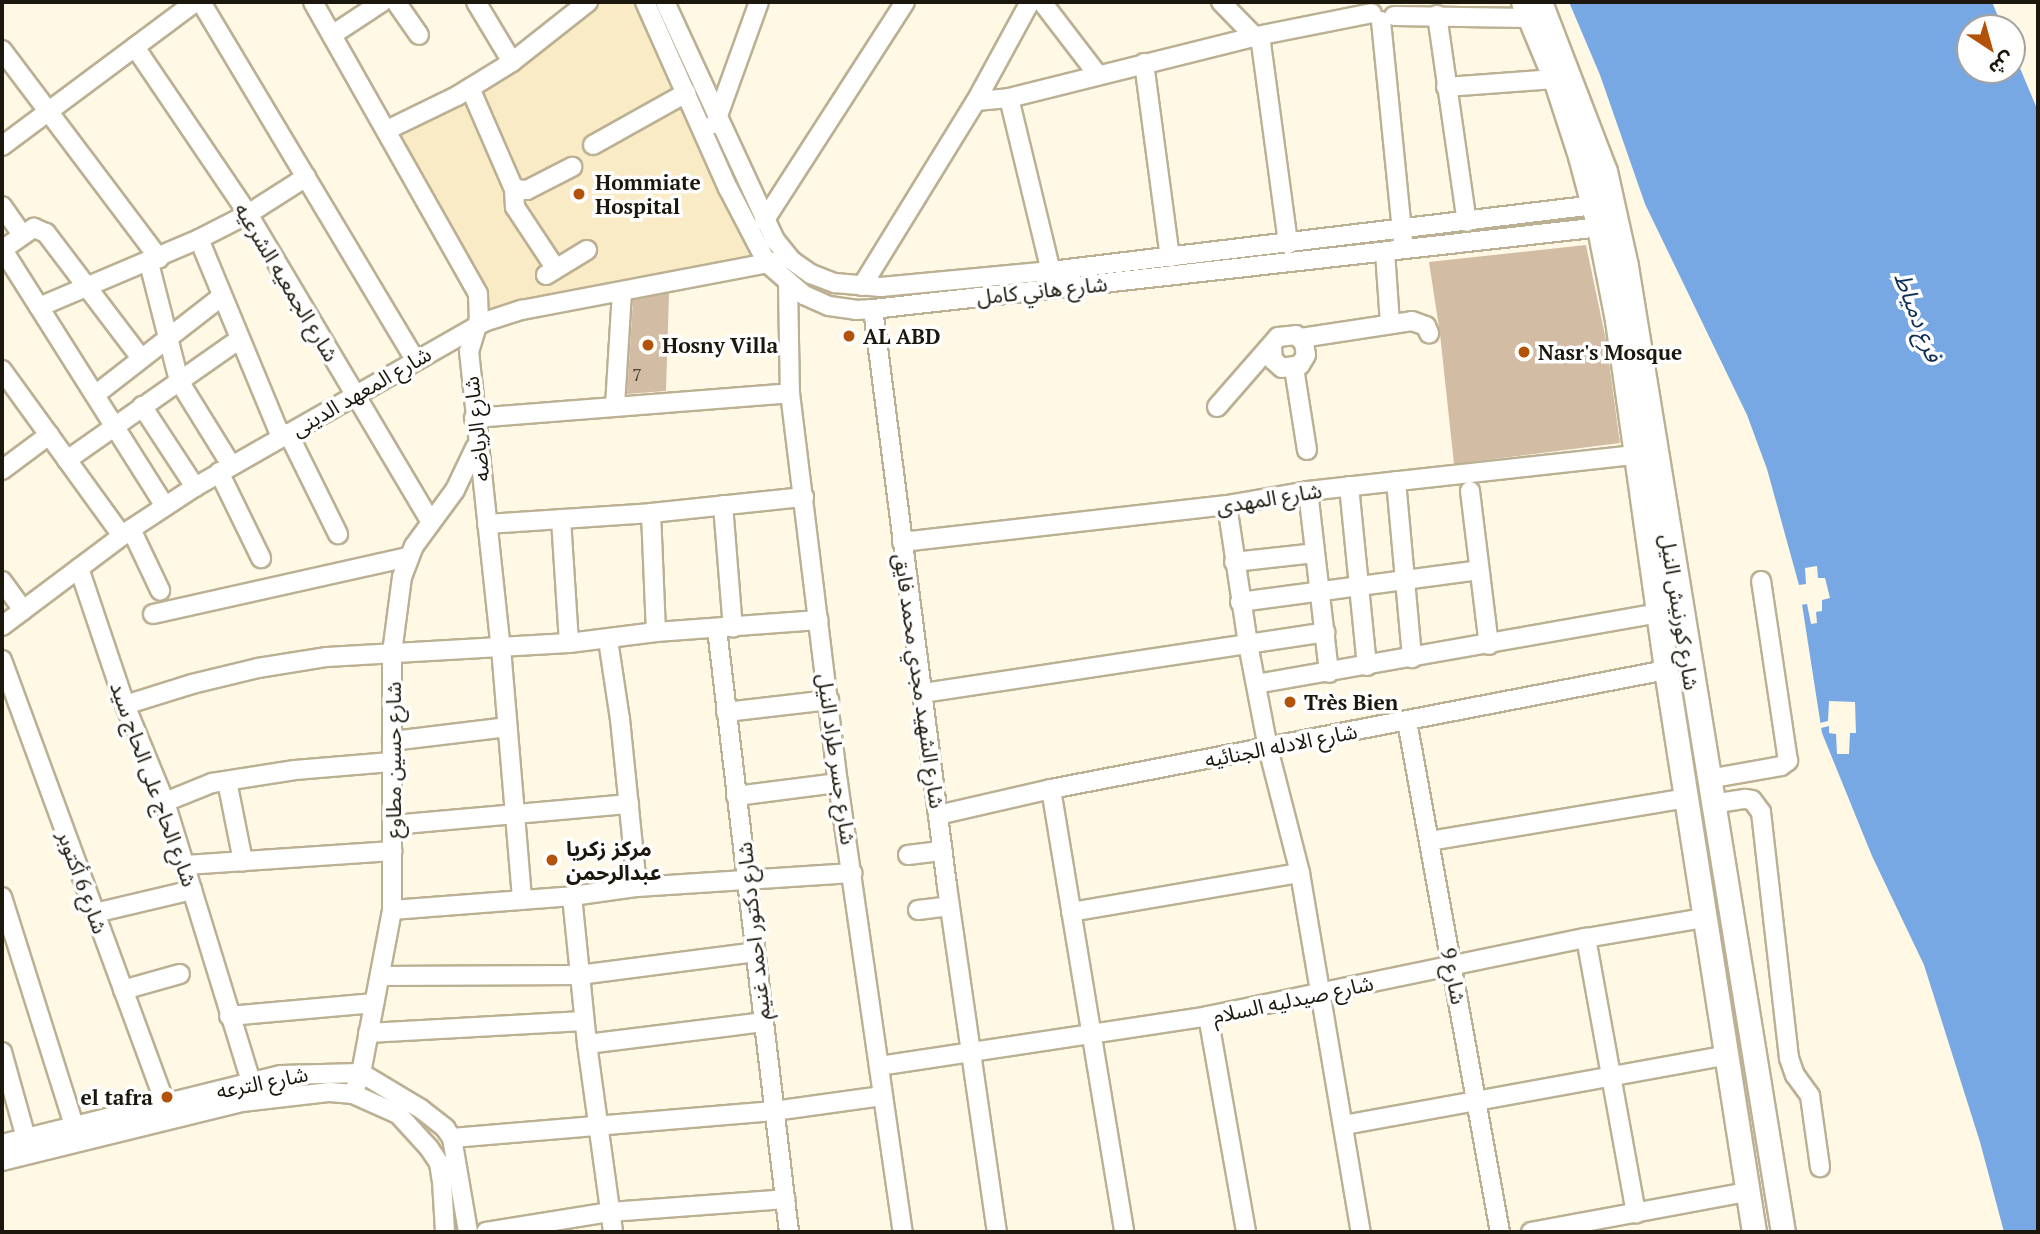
<!DOCTYPE html>
<meta charset="utf-8">
<style>
body{margin:0}
#map{position:relative;width:2040px;height:1234px;overflow:hidden;background:#fef8e5;font-family:"PT Serif","Noto Sans Arabic",serif}
div>[style]{position:absolute}
[style*='--x']{left:calc(var(--x)*1px);top:calc(var(--y)*1px);width:calc(var(--w)*1px);rotate:calc(var(--a)*1deg)}
.built>*{inset:0;background:#f9ebc5}
.water>*{inset:0;background:#78a8e4}
.pier>*{inset:0;background:#fef8e5}
.building>*{inset:0;background:#d3bca4}
.roads{filter:drop-shadow(2px 0 #bbb093) drop-shadow(-2px 0 #bbb093) drop-shadow(0 2px #bbb093) drop-shadow(0 -2px #bbb093)}
.minor>*{height:18px;margin:-9px;padding:0 9px;transform-origin:9px;border-radius:9px;background:#fff}
.major>*{height:23px;margin:-11.5px;padding:0 11.5px;transform-origin:11.5px;border-radius:11.5px;background:#fff}
.dots>*{width:19px;height:19px;translate:-50% -50%;box-sizing:border-box;border:4px solid #fff;border-radius:50%}
span{translate:-50% -50%;white-space:nowrap;text-align:center;line-height:1.15;-webkit-text-stroke:7px #fff;paint-order:stroke}
.number-label{font-size:18px;color:#494032}
.number-label span{-webkit-text-stroke-width:0}
.poi-label{font-size:21px;color:#1b170c;font-weight:700}
.left{translate:0 -50%;text-align:left}
.right{translate:-100% -50%;text-align:right}
.street-label{font-size:21px;color:#1b170c}
.water-label{font-size:23px;color:#0e2f55;font-style:italic}
.frame{position:absolute;inset:0;border:4px solid #1b170c;pointer-events:none}
.north{position:absolute;left:1956px;top:14px;width:70px;height:70px;box-sizing:border-box;background:#fff;border:2px solid #a4a29e;border-radius:50%;rotate:144deg;font-size:19px;font-weight:700;line-height:28px;text-align:center;color:#1b170c}
.north::after{content:'';display:block;margin:auto;width:24px;height:32px;background:#b35309;clip-path:polygon(50% 0,100% 100%,50% 72%,0 100%)}
</style>
<div id="map">
<div class="built">
<i style="clip-path:polygon(596px 2px,638px 2px,758px 257px,487px 316px,394px 131px)"></i>
</div>
<div class="water">
<i style="clip-path:polygon(1569px 2px,1992px 2px,2003px 28px,1970px 28px,1970px 70px,2012px 70px,2012px 49px,2038px 111px,2038px 1232px,2004px 1232px,1980px 1142px,1924px 965px,1872px 856px,1822px 733px,1799px 585px,1767px 469px,1747px 415px,1645px 204px,1600px 75px)"></i>
</div>
<div class="pier">
<i style="clip-path:polygon(1817px 566px,1818px 578px,1825px 578px,1830px 598px,1822px 600px,1822px 611px,1816px 612px,1817px 623px,1811px 624px,1807px 604px,1800px 605px,1799px 585px,1806px 584px,1805px 568px)"></i>
<i style="clip-path:polygon(1829px 701px,1855px 702px,1856px 733px,1850px 733px,1849px 754px,1837px 754px,1836px 734px,1829px 733px,1829px 726px,1821px 728px,1820px 723px,1828px 721px)"></i>
</div>
<div class="building">
<i style="clip-path:polygon(1586px 245px,1606px 340px,1620px 443px,1454px 464px,1440px 334px,1429px 262px)"></i>
<i style="clip-path:polygon(669px 293px,666px 391px,627px 394px,633px 300px)"></i>
</div>
<div class="roads">
<div class="minor">
<i style="--x:201;--y:2;--w:416;--a:59.1"></i>
<i style="--x:313;--y:2;--w:335;--a:60.5"></i>
<i style="--x:478;--y:294;--w:25;--a:88"></i>
<i style="--x:479;--y:319;--w:34;--a:107"></i>
<i style="--x:469;--y:351;--w:299;--a:83.9"></i>
<i style="--x:501;--y:648;--w:252;--a:85.2"></i>
<i style="--x:396;--y:2;--w:40;--a:55.1"></i>
<i style="--x:476;--y:2;--w:70;--a:59"></i>
<i style="--x:645;--y:2;--w:204;--a:66"></i>
<i style="--x:728;--y:188;--w:85;--a:62.5"></i>
<i style="--x:767;--y:263;--w:49;--a:40.9"></i>
<i style="--x:804;--y:295;--w:27;--a:24"></i>
<i style="--x:829;--y:306;--w:27;--a:8"></i>
<i style="--x:856;--y:310;--w:17;--a:-3"></i>
<i style="--x:873;--y:309;--w:742;--a:-6.43"></i>
<i style="--x:665;--y:2;--w:262;--a:65.2"></i>
<i style="--x:775;--y:240;--w:26;--a:51"></i>
<i style="--x:791;--y:260;--w:24;--a:35"></i>
<i style="--x:811;--y:274;--w:26;--a:21"></i>
<i style="--x:835;--y:283;--w:46;--a:5"></i>
<i style="--x:881;--y:287;--w:171;--a:-5.4"></i>
<i style="--x:1051;--y:271;--w:556;--a:-6.92"></i>
<i style="--x:1042;--y:2;--w:92;--a:52.5"></i>
<i style="--x:1221;--y:2;--w:57;--a:45.7"></i>
<i style="--x:1261;--y:43;--w:203;--a:82.3"></i>
<i style="--x:1437;--y:15;--w:209;--a:81.8"></i>
<i style="--x:1394;--y:16;--w:136;--a:0.8"></i>
<i style="--x:1381;--y:21;--w:223;--a:84.3"></i>
<i style="--x:332;--y:35;--w:60;--a:-33.4"></i>
<i style="--x:135;--y:47;--w:202;--a:55.9"></i>
<i style="--x:248;--y:214;--w:358;--a:59.3"></i>
<i style="--x:2;--y:50;--w:261;--a:53"></i>
<i style="--x:1144;--y:63;--w:196;--a:82.4"></i>
<i style="--x:1446;--y:87;--w:109;--a:-4.2"></i>
<i style="--x:470;--y:88;--w:110;--a:66.5"></i>
<i style="--x:514;--y:189;--w:13;--a:4"></i>
<i style="--x:527;--y:190;--w:51;--a:-27.1"></i>
<i style="--x:1009;--y:98;--w:178;--a:76.4"></i>
<i style="--x:976;--y:101;--w:33;--a:-5"></i>
<i style="--x:1009;--y:98;--w:256;--a:-14"></i>
<i style="--x:1257;--y:36;--w:117;--a:-11.3"></i>
<i style="--x:715;--y:124;--w:130;--a:-70.2"></i>
<i style="--x:387;--y:130;--w:78;--a:-25.9"></i>
<i style="--x:457;--y:96;--w:65;--a:-31.7"></i>
<i style="--x:512;--y:62;--w:97;--a:-38.3"></i>
<i style="--x:593;--y:145;--w:107;--a:-29.2"></i>
<i style="--x:2;--y:146;--w:241;--a:-36.7"></i>
<i style="--x:514;--y:189;--w:18;--a:87"></i>
<i style="--x:515;--y:207;--w:74;--a:56.5"></i>
<i style="--x:2;--y:206;--w:35;--a:55"></i>
<i style="--x:764;--y:221;--w:260;--a:-57.2"></i>
<i style="--x:199;--y:239;--w:214;--a:67.5"></i>
<i style="--x:2;--y:250;--w:39;--a:-35"></i>
<i style="--x:34;--y:228;--w:13;--a:23"></i>
<i style="--x:46;--y:233;--w:157;--a:52.8"></i>
<i style="--x:3;--y:250;--w:303;--a:57.7"></i>
<i style="--x:1385;--y:252;--w:72;--a:86"></i>
<i style="--x:149;--y:263;--w:122;--a:75.7"></i>
<i style="--x:179;--y:381;--w:99;--a:58.2"></i>
<i style="--x:546;--y:275;--w:48;--a:-31.4"></i>
<i style="--x:788;--y:283;--w:110;--a:89"></i>
<i style="--x:790;--y:393;--w:393;--a:83"></i>
<i style="--x:838;--y:783;--w:454;--a:81.8"></i>
<i style="--x:862;--y:286;--w:217;--a:-58.4"></i>
<i style="--x:976;--y:101;--w:113;--a:-61.4"></i>
<i style="--x:39;--y:307;--w:174;--a:-23"></i>
<i style="--x:199;--y:239;--w:55;--a:-27"></i>
<i style="--x:248;--y:214;--w:69;--a:-32.5"></i>
<i style="--x:873;--y:309;--w:582;--a:82.69"></i>
<i style="--x:947;--y:886;--w:350;--a:81.8"></i>
<i style="--x:1301;--y:338;--w:112;--a:-8.7"></i>
<i style="--x:1412;--y:321;--w:15;--a:20"></i>
<i style="--x:1426;--y:326;--w:8;--a:67"></i>
<i style="--x:1294;--y:368;--w:83;--a:81"></i>
<i style="--x:2;--y:370;--w:205;--a:54.1"></i>
<i style="--x:95;--y:395;--w:161;--a:-37.9"></i>
<i style="--x:142;--y:406;--w:97;--a:56.8"></i>
<i style="--x:615;--y:406;--w:115;--a:-86.5"></i>
<i style="--x:1217;--y:407;--w:93;--a:-48.9"></i>
<i style="--x:1278;--y:337;--w:18;--a:-6"></i>
<i style="--x:1296;--y:335;--w:11;--a:45"></i>
<i style="--x:1304;--y:343;--w:12;--a:81"></i>
<i style="--x:1306;--y:355;--w:12;--a:121"></i>
<i style="--x:1300;--y:365;--w:18;--a:171"></i>
<i style="--x:1282;--y:368;--w:12;--a:-138"></i>
<i style="--x:1273;--y:360;--w:12;--a:-95"></i>
<i style="--x:474;--y:418;--w:317;--a:-4.5"></i>
<i style="--x:288;--y:433;--w:113;--a:63.7"></i>
<i style="--x:67;--y:460;--w:211;--a:-35"></i>
<i style="--x:2;--y:470;--w:59;--a:-36.7"></i>
<i style="--x:219;--y:472;--w:96;--a:64"></i>
<i style="--x:1396;--y:481;--w:178;--a:84.8"></i>
<i style="--x:1349;--y:486;--w:181;--a:84.3"></i>
<i style="--x:1308;--y:491;--w:183;--a:83.4"></i>
<i style="--x:1470;--y:491;--w:155;--a:83"></i>
<i style="--x:723;--y:505;--w:123;--a:85.4"></i>
<i style="--x:1227;--y:505;--w:141;--a:81.4"></i>
<i style="--x:1248;--y:644;--w:106;--a:79.1"></i>
<i style="--x:1268;--y:748;--w:129;--a:75.6"></i>
<i style="--x:1300;--y:873;--w:364;--a:80.4"></i>
<i style="--x:651;--y:513;--w:119;--a:87.6"></i>
<i style="--x:561;--y:519;--w:124;--a:86.3"></i>
<i style="--x:487;--y:524;--w:164;--a:-3.8"></i>
<i style="--x:651;--y:513;--w:154;--a:-6"></i>
<i style="--x:131;--y:529;--w:68;--a:64.6"></i>
<i style="--x:902;--y:542;--w:327;--a:-6.5"></i>
<i style="--x:1227;--y:505;--w:82;--a:-9.8"></i>
<i style="--x:1308;--y:491;--w:329;--a:-6.3"></i>
<i style="--x:1234;--y:562;--w:81;--a:-6.3"></i>
<i style="--x:79;--y:568;--w:145;--a:71.4"></i>
<i style="--x:125;--y:705;--w:105;--a:67.6"></i>
<i style="--x:165;--y:802;--w:292;--a:72.9"></i>
<i style="--x:2;--y:581;--w:36;--a:54"></i>
<i style="--x:1240;--y:602;--w:241;--a:-7.6"></i>
<i style="--x:153;--y:614;--w:262;--a:-12.6"></i>
<i style="--x:2;--y:626;--w:161;--a:-36.9"></i>
<i style="--x:131;--y:529;--w:77;--a:-33.3"></i>
<i style="--x:195;--y:487;--w:333;--a:-29.7"></i>
<i style="--x:484;--y:322;--w:40;--a:-18"></i>
<i style="--x:522;--y:310;--w:261;--a:-10.8"></i>
<i style="--x:717;--y:629;--w:607;--a:83.19"></i>
<i style="--x:608;--y:640;--w:80;--a:81.4"></i>
<i style="--x:620;--y:719;--w:169;--a:84.2"></i>
<i style="--x:2;--y:660;--w:473;--a:69.8"></i>
<i style="--x:1256;--y:684;--w:407;--a:-10"></i>
<i style="--x:923;--y:693;--w:407;--a:-8.6"></i>
<i style="--x:125;--y:705;--w:70;--a:-17.4"></i>
<i style="--x:192;--y:684;--w:68;--a:-13.6"></i>
<i style="--x:258;--y:668;--w:70;--a:-9.1"></i>
<i style="--x:327;--y:657;--w:242;--a:-3.3"></i>
<i style="--x:569;--y:643;--w:88;--a:-7.2"></i>
<i style="--x:656;--y:632;--w:163;--a:-4.2"></i>
<i style="--x:726;--y:712;--w:104;--a:-6.6"></i>
<i style="--x:1407;--y:721;--w:519;--a:79.69"></i>
<i style="--x:392;--y:741;--w:116;--a:-6.9"></i>
<i style="--x:1708;--y:779;--w:74;--a:-10.1"></i>
<i style="--x:1781;--y:766;--w:9;--a:-36"></i>
<i style="--x:1788;--y:761;--w:182;--a:-98.5"></i>
<i style="--x:227;--y:781;--w:82;--a:78.7"></i>
<i style="--x:1051;--y:789;--w:449;--a:80.6"></i>
<i style="--x:736;--y:796;--w:103;--a:-7.3"></i>
<i style="--x:165;--y:802;--w:51;--a:-22"></i>
<i style="--x:212;--y:783;--w:84;--a:-8.9"></i>
<i style="--x:295;--y:770;--w:96;--a:-4.8"></i>
<i style="--x:1712;--y:804;--w:33;--a:-9"></i>
<i style="--x:1745;--y:799;--w:7;--a:8"></i>
<i style="--x:1752;--y:800;--w:15;--a:53"></i>
<i style="--x:1761;--y:812;--w:248;--a:83.5"></i>
<i style="--x:1789;--y:1058;--w:18;--a:71"></i>
<i style="--x:1795;--y:1075;--w:26;--a:54"></i>
<i style="--x:1810;--y:1096;--w:72;--a:82"></i>
<i style="--x:938;--y:815;--w:116;--a:-13"></i>
<i style="--x:1051;--y:789;--w:626;--a:-10.95"></i>
<i style="--x:393;--y:825;--w:237;--a:-5.1"></i>
<i style="--x:1430;--y:841;--w:260;--a:-9.5"></i>
<i style="--x:908;--y:855;--w:35;--a:-7"></i>
<i style="--x:186;--y:865;--w:207;--a:-3.9"></i>
<i style="--x:572;--y:896;--w:149;--a:84.2"></i>
<i style="--x:587;--y:1044;--w:190;--a:82.1"></i>
<i style="--x:2;--y:897;--w:240;--a:72.5"></i>
<i style="--x:392;--y:910;--w:181;--a:-4.4"></i>
<i style="--x:572;--y:896;--w:66;--a:-7.9"></i>
<i style="--x:637;--y:887;--w:216;--a:-3.7"></i>
<i style="--x:918;--y:910;--w:32;--a:-7"></i>
<i style="--x:1071;--y:912;--w:232;--a:-9.7"></i>
<i style="--x:95;--y:913;--w:100;--a:-13.3"></i>
<i style="--x:1586;--y:938;--w:280;--a:79.7"></i>
<i style="--x:380;--y:976;--w:199;--a:-0.3"></i>
<i style="--x:579;--y:975;--w:178;--a:-7.4"></i>
<i style="--x:123;--y:990;--w:59;--a:-15.7"></i>
<i style="--x:229;--y:1016;--w:146;--a:-5.1"></i>
<i style="--x:1208;--y:1016;--w:219;--a:80"></i>
<i style="--x:368;--y:1033;--w:216;--a:-3.2"></i>
<i style="--x:587;--y:1044;--w:177;--a:-7.1"></i>
<i style="--x:2;--y:1052;--w:89;--a:74.4"></i>
<i style="--x:879;--y:1066;--w:333;--a:-8.6"></i>
<i style="--x:1208;--y:1016;--w:386;--a:-11.7"></i>
<i style="--x:1586;--y:938;--w:120;--a:-9.6"></i>
<i style="--x:353;--y:1094;--w:22;--a:-69"></i>
<i style="--x:361;--y:1073;--w:166;--a:-79.2"></i>
<i style="--x:392;--y:910;--w:257;--a:-90"></i>
<i style="--x:392;--y:653;--w:77;--a:-82.5"></i>
<i style="--x:402;--y:577;--w:33;--a:-69"></i>
<i style="--x:414;--y:546;--w:69;--a:-53.8"></i>
<i style="--x:455;--y:490;--w:47;--a:-64.5"></i>
<i style="--x:1344;--y:1125;--w:391;--a:-10.3"></i>
<i style="--x:452;--y:1138;--w:323;--a:-4.8"></i>
<i style="--x:774;--y:1111;--w:109;--a:-7.9"></i>
<i style="--x:2;--y:1144;--w:287;--a:-13.9"></i>
<i style="--x:281;--y:1075;--w:80;--a:-1.4"></i>
<i style="--x:361;--y:1073;--w:70;--a:31"></i>
<i style="--x:421;--y:1109;--w:31;--a:38"></i>
<i style="--x:445;--y:1128;--w:12;--a:55"></i>
<i style="--x:452;--y:1138;--w:95;--a:80.3"></i>
<i style="--x:2;--y:1161;--w:247;--a:-13.8"></i>
<i style="--x:242;--y:1102;--w:89;--a:-6.5"></i>
<i style="--x:330;--y:1092;--w:23;--a:5"></i>
<i style="--x:353;--y:1094;--w:49;--a:24"></i>
<i style="--x:398;--y:1114;--w:46;--a:47.6"></i>
<i style="--x:429;--y:1148;--w:18;--a:56"></i>
<i style="--x:439;--y:1163;--w:18;--a:81"></i>
<i style="--x:442;--y:1181;--w:51;--a:86.6"></i>
<i style="--x:486;--y:1232;--w:126;--a:-9.2"></i>
<i style="--x:610;--y:1212;--w:176;--a:-4.2"></i>
<i style="--x:1531;--y:1232;--w:220;--a:-10.5"></i>
</div>
<div class="major">
<i style="--x:1523;--y:2;--w:83;--a:67.4"></i>
<i style="--x:1555;--y:79;--w:81;--a:72"></i>
<i style="--x:1580;--y:156;--w:74;--a:75.2"></i>
<i style="--x:1599;--y:228;--w:94;--a:78.9"></i>
<i style="--x:1617;--y:320;--w:353;--a:82"></i>
<i style="--x:1666;--y:670;--w:569;--a:81.1"></i>
<i style="--x:1540;--y:2;--w:181;--a:69"></i>
<i style="--x:1605;--y:171;--w:97;--a:77.5"></i>
<i style="--x:1626;--y:266;--w:979;--a:80.77"></i>
</div>
</div>
<div class="dots">
<i style="left:579px;top:194px;background:#b35309"></i>
<i style="left:849px;top:336px;background:#b35309"></i>
<i style="left:648px;top:345px;background:#b35309"></i>
<i style="left:1524px;top:352px;background:#b35309"></i>
<i style="left:1290px;top:702px;background:#b35309"></i>
<i style="left:552px;top:860px;background:#b35309"></i>
<i style="left:167px;top:1097px;background:#b35309"></i>
</div>
<div class="number-label">
<span style="left:637px;top:374px">7</span>
</div>
<div class="poi-label">
<span class="left" style="left:595px;top:194px">Hommiate<br>Hospital</span>
<span class="left" style="left:863px;top:336px">AL ABD</span>
<span class="left" style="left:662px;top:345px">Hosny Villa</span>
<span class="left" style="left:1538px;top:352px">Nasr's Mosque</span>
<span class="left" style="left:1304px;top:702px">Très Bien</span>
<span class="left" style="left:566px;top:860px">مركز زكريا<br>عبدالرحمن</span>
<span class="right" style="left:153px;top:1097px">el tafra</span>
</div>
<div class="street-label">
<span style="left:287px;top:282px;rotate:59deg">شارع الجمعيه الشرعيه</span>
<span style="left:1042px;top:290px;rotate:-6deg">شارع هاني كامل</span>
<span style="left:361px;top:391px;rotate:-30deg">شارع المعهد الدينى</span>
<span style="left:476px;top:429px;rotate:-96deg">شارع الرياضه</span>
<span style="left:1269px;top:498px;rotate:-9deg">شارع المهدى</span>
<span style="left:1680px;top:612px;rotate:81deg">شارع كورنيش النيل</span>
<span style="left:920px;top:681px;rotate:82deg">شارع الشهيد مجدي محمد فايق</span>
<span style="left:1281px;top:745px;rotate:-11deg">شارع الادله الجنائيه</span>
<span style="left:837px;top:759px;rotate:82deg">شارع جسر طراد النيل</span>
<span style="left:393px;top:760px;rotate:-90deg">شارع حسين مطاوع</span>
<span style="left:154px;top:784px;rotate:70deg">شارع الحاج على الحاج سيد</span>
<span style="left:83px;top:882px;rotate:70deg">شارع 6 أكتوبر</span>
<span style="left:753px;top:931px;rotate:-96deg">شارع دكتور احمد غنيم</span>
<span style="left:1454px;top:976px;rotate:79deg">شارع 9</span>
<span style="left:1293px;top:999px;rotate:-12deg">شارع صيدليه السلام</span>
<span style="left:262px;top:1082px;rotate:-11deg">شارع الترعه</span>
</div>
<div class="water-label">
<span style="left:1918px;top:317px;rotate:69deg">فرع دمياط</span>
</div>
<div class="frame"></div>
<div class="north">ش</div>
</div>
